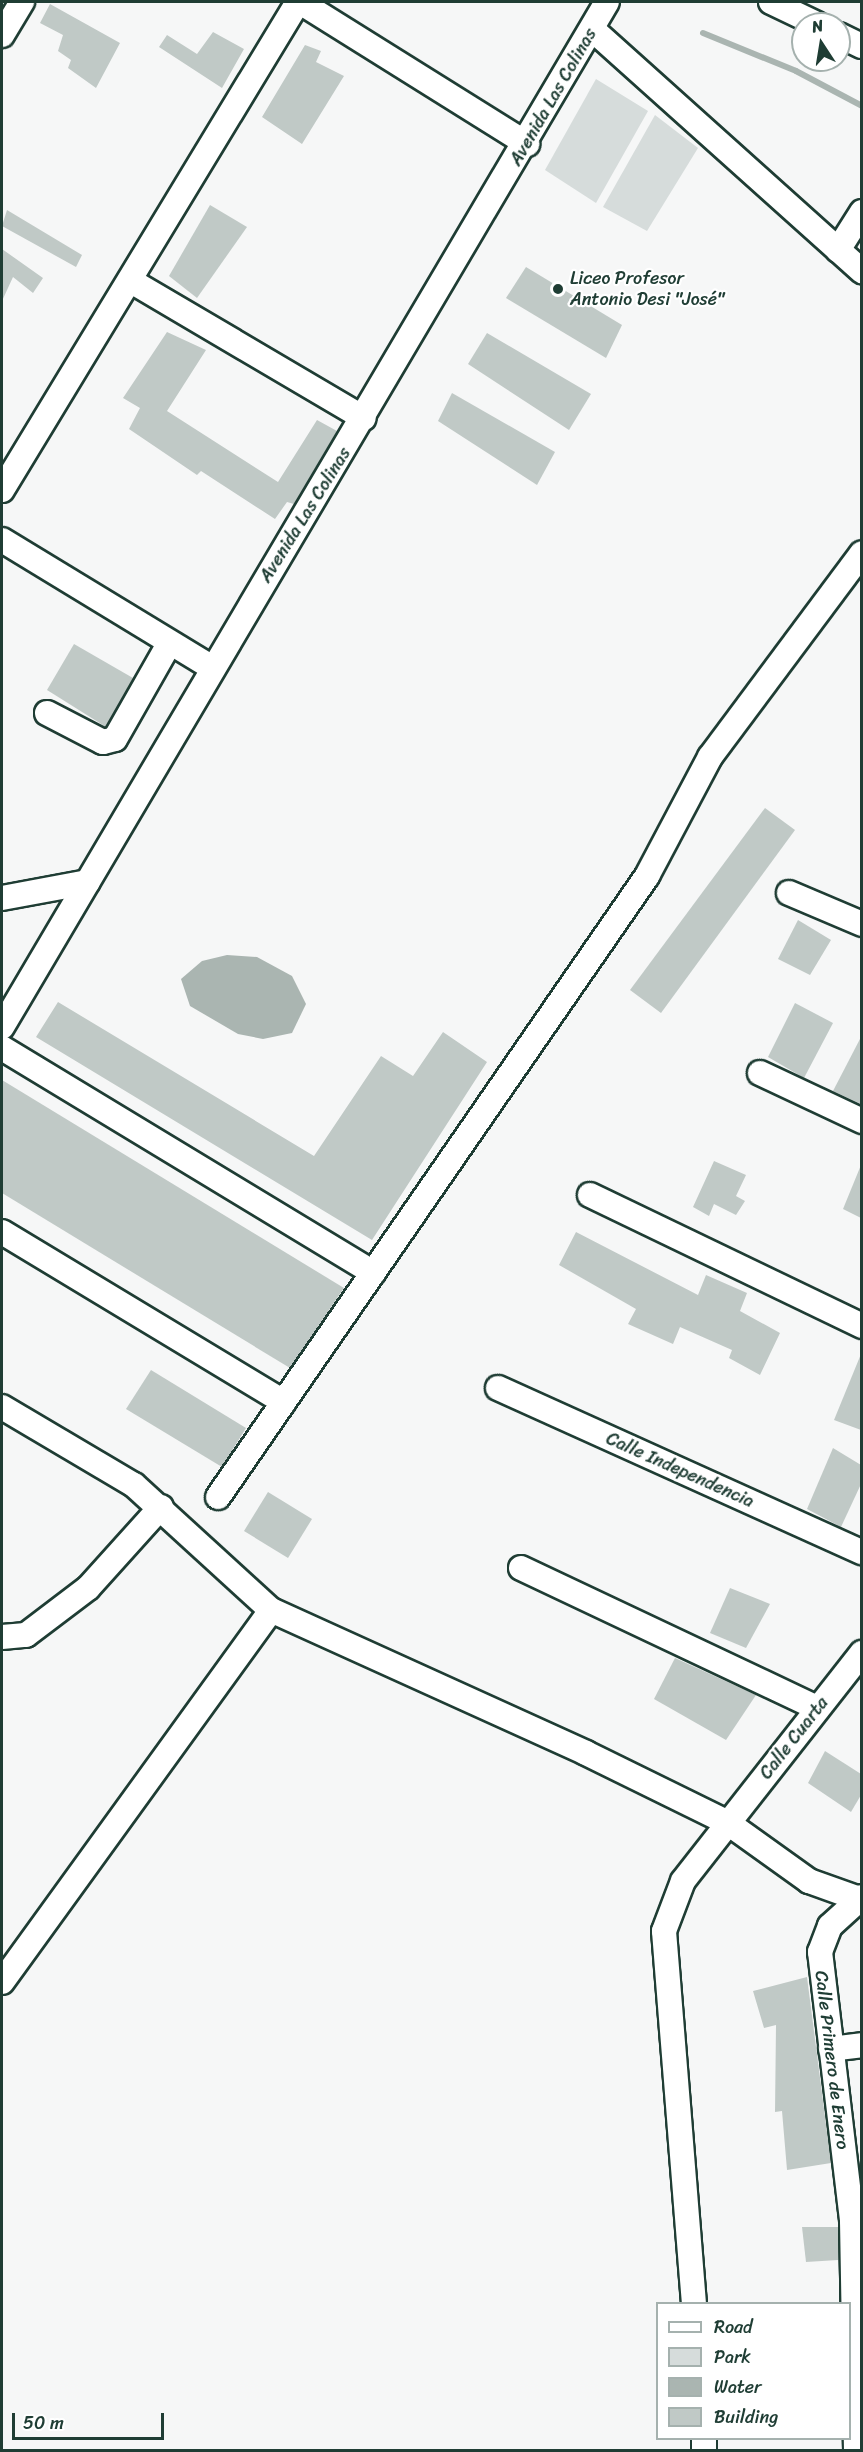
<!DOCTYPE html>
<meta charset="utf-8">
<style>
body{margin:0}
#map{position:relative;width:863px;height:2452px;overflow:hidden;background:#f6f7f7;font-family:Sriracha,sans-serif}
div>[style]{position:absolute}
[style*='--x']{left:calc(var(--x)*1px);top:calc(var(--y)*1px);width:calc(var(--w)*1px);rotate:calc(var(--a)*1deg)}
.green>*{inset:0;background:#d6dcdb}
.water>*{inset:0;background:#aab5b1}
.stream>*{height:6px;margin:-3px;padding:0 3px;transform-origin:3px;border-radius:3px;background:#aab5b1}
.building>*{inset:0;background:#c0c9c6}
.roads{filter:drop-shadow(2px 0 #1f3d34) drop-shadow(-2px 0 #1f3d34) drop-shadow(0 2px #1f3d34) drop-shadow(0 -2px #1f3d34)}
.minor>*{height:24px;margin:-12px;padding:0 12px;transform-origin:12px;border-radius:12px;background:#fff}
.dots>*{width:16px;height:16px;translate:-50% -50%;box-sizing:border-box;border:3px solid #fff;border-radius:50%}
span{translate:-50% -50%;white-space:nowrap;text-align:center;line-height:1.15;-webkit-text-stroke:4.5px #fff;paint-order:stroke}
.street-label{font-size:18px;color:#1f3d34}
.poi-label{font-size:18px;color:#1f3d34}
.left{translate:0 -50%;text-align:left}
.frame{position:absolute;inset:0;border:3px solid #1f3d34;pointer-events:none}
.legend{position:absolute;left:656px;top:2302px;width:195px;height:138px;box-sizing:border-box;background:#fff;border:2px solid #a5b1ae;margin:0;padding:8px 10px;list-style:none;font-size:18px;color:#1f3d34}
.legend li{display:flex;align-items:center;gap:12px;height:30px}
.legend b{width:30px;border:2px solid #a5b1ae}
.north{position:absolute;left:791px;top:12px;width:60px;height:60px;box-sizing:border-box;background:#fff;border:2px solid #a5b1ae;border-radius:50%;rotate:348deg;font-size:16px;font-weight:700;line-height:24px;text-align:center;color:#1f3d34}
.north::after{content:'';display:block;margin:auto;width:21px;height:27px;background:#1f3d34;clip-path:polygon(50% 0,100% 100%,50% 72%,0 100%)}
.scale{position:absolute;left:12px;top:2413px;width:152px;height:27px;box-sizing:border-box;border:3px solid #1f3d34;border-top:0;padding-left:8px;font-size:18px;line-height:21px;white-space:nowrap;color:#1f3d34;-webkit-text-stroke:4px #fff;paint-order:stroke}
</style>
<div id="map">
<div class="green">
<i style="clip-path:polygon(596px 79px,648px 111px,596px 203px,545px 170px)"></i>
<i style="clip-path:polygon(655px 115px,698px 148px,647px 231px,603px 207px)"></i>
</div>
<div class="water">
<i style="clip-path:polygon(227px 955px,257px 957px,292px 976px,306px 1004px,292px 1033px,263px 1039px,238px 1034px,190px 1006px,181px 979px,202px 961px)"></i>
</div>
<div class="stream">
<i style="--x:703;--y:33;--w:100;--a:22.2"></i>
<i style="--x:796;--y:71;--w:75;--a:27.9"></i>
</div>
<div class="building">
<i style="clip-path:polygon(50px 4px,120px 43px,96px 88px,68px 68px,71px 60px,58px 51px,63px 35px,40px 23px)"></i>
<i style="clip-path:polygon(213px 32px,244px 49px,222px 88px,159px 47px,167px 35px,197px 54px)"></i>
<i style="clip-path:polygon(305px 45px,321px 51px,316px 62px,344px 76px,302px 144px,262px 117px)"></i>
<i style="clip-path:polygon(210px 205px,247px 227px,197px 298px,169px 276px)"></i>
<i style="clip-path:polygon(7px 210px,82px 255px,76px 267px,2px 226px)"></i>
<i style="clip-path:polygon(2px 249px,43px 278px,33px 293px,13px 277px,2px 301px)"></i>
<i style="clip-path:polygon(526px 267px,622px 325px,606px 358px,506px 298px)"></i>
<i style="clip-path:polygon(167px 332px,206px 350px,167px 411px,278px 482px,317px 420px,337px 431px,294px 504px,287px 502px,275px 519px,201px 471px,197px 475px,129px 429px,140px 408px,123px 398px)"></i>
<i style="clip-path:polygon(487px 333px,591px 394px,569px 430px,468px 364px)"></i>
<i style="clip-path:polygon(452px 393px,555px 452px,537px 485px,438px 421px)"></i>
<i style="clip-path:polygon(74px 644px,133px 678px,106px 727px,47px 690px)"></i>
<i style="clip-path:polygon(765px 808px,795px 830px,661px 1013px,630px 990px)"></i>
<i style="clip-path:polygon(798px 920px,831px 940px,810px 975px,778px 959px)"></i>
<i style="clip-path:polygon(58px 1002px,314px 1156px,381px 1056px,413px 1076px,443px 1032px,487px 1062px,372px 1240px,36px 1037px)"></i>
<i style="clip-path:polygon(795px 1003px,833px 1023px,804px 1078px,768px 1057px)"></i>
<i style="clip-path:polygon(861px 1037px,861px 1104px,833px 1091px)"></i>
<i style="clip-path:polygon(2px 1080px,344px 1288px,290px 1368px,2px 1193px)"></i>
<i style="clip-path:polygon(714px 1161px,746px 1175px,736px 1196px,745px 1201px,736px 1215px,714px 1204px,709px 1216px,693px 1207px)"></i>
<i style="clip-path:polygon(861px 1165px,861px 1218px,843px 1209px)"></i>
<i style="clip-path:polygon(576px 1232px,698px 1295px,706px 1275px,747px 1293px,740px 1311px,780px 1333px,760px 1375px,729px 1358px,732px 1350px,680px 1327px,673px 1344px,628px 1324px,636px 1309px,559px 1265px)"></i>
<i style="clip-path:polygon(861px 1354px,861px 1430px,834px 1420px)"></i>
<i style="clip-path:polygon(151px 1370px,246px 1428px,222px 1467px,126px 1409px)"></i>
<i style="clip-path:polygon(833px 1448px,861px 1465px,861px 1484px,841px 1527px,807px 1509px)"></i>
<i style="clip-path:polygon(268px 1492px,312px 1519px,288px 1558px,244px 1531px)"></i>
<i style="clip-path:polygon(730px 1588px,770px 1604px,746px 1648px,710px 1633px)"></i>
<i style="clip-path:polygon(675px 1658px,756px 1695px,726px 1740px,654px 1699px)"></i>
<i style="clip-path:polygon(825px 1751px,861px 1774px,861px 1795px,851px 1812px,808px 1783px)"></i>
<i style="clip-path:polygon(807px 1977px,831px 2163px,787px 2170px,782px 2111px,775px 2112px,776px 2025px,764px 2028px,753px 1991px)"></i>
<i style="clip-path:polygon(802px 2227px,838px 2227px,838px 2260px,806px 2262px)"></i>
</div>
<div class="roads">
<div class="minor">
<i style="--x:300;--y:2;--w:268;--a:32"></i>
<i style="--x:771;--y:2;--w:51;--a:25.6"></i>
<i style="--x:592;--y:29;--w:363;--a:41.9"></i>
<i style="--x:2;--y:35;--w:39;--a:-59"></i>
<i style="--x:839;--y:35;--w:25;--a:26"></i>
<i style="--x:838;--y:250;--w:45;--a:-57.7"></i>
<i style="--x:131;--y:281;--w:270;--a:30.5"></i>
<i style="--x:2;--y:490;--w:571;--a:-58.76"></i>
<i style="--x:2;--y:540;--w:245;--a:31.3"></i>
<i style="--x:47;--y:713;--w:63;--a:27.4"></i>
<i style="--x:103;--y:742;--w:12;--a:-14"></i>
<i style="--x:115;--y:739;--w:109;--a:-60.4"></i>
<i style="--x:789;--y:893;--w:79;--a:23"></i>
<i style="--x:2;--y:898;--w:87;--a:-10.5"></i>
<i style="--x:2;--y:1027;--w:1190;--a:-59.45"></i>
<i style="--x:2;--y:1048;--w:434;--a:31.2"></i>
<i style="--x:760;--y:1073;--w:113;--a:25.2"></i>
<i style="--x:590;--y:1195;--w:302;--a:25.7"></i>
<i style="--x:2;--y:1232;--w:329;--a:31.1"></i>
<i style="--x:498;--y:1388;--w:399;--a:24.3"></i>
<i style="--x:2;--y:1407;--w:153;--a:30.6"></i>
<i style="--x:134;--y:1485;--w:185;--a:42.4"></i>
<i style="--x:271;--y:1610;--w:346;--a:24.4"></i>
<i style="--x:586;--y:1753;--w:158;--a:26.2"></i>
<i style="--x:728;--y:1823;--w:100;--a:35.6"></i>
<i style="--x:809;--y:1881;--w:56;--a:19.7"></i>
<i style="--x:218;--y:1497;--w:755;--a:-55.36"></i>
<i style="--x:647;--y:876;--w:135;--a:-62.1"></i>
<i style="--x:710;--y:757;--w:254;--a:-53.3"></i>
<i style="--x:521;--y:1568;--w:327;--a:25.3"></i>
<i style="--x:2;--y:1637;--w:24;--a:-5"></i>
<i style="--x:26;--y:1635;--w:78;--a:-37.2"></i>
<i style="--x:88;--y:1588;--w:109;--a:-48"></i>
<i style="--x:2;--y:1982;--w:459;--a:-54.1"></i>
<i style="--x:831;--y:2049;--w:31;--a:-7"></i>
<i style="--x:694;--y:2304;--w:374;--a:-94.6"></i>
<i style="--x:664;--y:1931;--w:53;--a:-69.2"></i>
<i style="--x:683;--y:1881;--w:290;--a:-51.9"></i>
<i style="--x:704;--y:2438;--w:12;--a:90"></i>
<i style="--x:856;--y:2450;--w:230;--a:-91"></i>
<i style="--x:852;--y:2220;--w:270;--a:-96.8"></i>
<i style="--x:820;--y:1952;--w:28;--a:-69"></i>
<i style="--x:830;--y:1926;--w:43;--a:-42.2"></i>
</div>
</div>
<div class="dots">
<i style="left:558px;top:289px;background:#1f3d34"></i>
</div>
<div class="street-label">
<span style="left:553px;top:97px;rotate:-60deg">Avenida Las Colinas</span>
<span style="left:305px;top:515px;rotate:-58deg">Avenida Las Colinas</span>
<span style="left:680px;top:1470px;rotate:24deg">Calle Independencia</span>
<span style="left:794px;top:1738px;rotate:-52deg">Calle Cuarta</span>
<span style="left:832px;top:2060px;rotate:83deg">Calle Primero de Enero</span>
</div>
<div class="poi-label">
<span class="left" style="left:570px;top:289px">Liceo Profesor<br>Antonio Desi "José"</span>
</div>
<div class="frame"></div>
<ul class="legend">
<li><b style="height:8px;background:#fff"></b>Road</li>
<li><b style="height:16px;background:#d6dcdb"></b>Park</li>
<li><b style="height:16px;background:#aab5b1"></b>Water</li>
<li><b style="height:16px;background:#c0c9c6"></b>Building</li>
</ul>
<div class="north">N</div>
<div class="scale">50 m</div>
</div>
